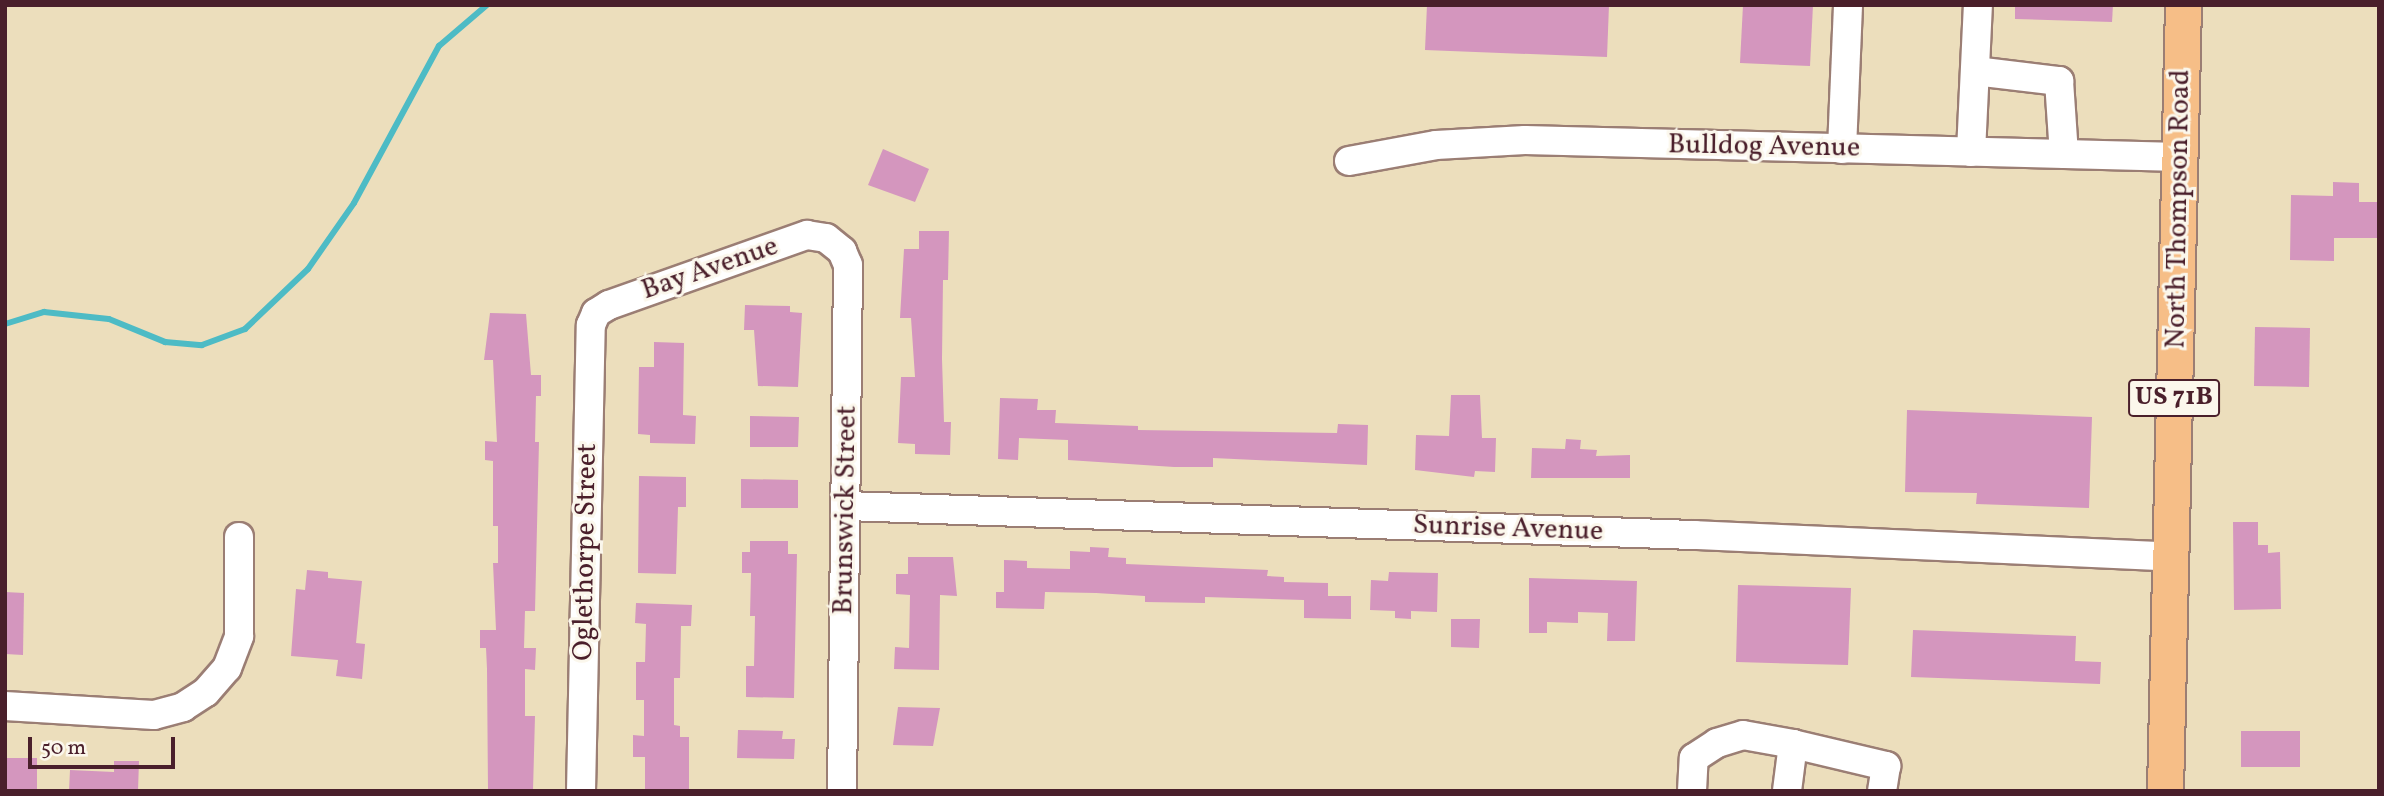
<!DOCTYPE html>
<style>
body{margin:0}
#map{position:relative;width:2384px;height:796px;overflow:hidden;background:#ecdebc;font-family:Vollkorn,serif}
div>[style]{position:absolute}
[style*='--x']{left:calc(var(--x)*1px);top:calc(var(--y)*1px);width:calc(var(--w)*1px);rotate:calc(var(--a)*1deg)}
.stream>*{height:6px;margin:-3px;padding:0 3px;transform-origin:3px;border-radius:3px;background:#4dbbc5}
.building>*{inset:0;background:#d496be}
.roads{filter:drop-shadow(2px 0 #9b7e74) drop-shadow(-2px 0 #9b7e74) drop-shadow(0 2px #9b7e74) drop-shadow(0 -2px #9b7e74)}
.minor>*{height:28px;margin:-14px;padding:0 14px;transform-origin:14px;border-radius:14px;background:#fff}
.major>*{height:35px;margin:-17.5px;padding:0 17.5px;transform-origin:17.5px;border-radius:17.5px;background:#f6be87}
span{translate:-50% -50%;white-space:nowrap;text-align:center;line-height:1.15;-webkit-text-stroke:6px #fbf7ec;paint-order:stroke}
.shield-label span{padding:2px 5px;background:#fbf7ec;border:2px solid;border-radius:5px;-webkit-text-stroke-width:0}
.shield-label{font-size:26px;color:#4a1f2b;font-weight:700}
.street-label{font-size:28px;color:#4a1f2b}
.frame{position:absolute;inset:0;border:7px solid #4a1f2b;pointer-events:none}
.scale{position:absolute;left:28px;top:737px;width:147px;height:32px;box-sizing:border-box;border:4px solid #4a1f2b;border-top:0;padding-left:9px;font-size:21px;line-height:24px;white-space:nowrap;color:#4a1f2b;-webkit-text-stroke:5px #fbf7ec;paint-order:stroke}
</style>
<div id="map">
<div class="stream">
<i style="--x:5;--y:324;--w:41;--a:-17.1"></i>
<i style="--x:44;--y:312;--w:65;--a:6.1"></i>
<i style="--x:109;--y:319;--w:61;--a:22.3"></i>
<i style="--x:165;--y:342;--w:37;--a:5"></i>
<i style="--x:202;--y:345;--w:46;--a:-20.4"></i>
<i style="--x:245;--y:329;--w:87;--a:-43.6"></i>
<i style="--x:308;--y:269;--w:80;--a:-55.1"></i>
<i style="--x:354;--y:203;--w:179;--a:-61.6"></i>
<i style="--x:439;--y:46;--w:63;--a:-40.5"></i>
</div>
<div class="building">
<i style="clip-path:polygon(1427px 5px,1609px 5px,1607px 57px,1425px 50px)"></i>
<i style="clip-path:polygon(1743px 5px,1813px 5px,1810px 66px,1740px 63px)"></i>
<i style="clip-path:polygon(2015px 5px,2113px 5px,2112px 22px,2015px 19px)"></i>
<i style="clip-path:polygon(883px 149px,929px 169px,915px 202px,868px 185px)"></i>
<i style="clip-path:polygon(2333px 182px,2359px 183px,2359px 202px,2379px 202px,2379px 238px,2334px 238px,2334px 261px,2290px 260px,2291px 195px,2333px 196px)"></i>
<i style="clip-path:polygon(919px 231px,949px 231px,948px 280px,943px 280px,942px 359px,944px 422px,951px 422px,950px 455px,915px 454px,915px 444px,898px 443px,901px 377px,915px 377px,911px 318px,900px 318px,904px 249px,919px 249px)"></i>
<i style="clip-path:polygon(745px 305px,790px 306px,790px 312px,802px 313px,798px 387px,758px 386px,754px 330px,744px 330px)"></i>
<i style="clip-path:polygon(490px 313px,526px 314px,531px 375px,541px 375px,541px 396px,536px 396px,535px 442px,539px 442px,535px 611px,525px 611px,524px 648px,536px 648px,535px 670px,525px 669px,525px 716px,535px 716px,533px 791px,488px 791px,487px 669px,486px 648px,480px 648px,480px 630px,496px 630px,493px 563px,498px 563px,498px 526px,493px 526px,493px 461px,485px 460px,485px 441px,497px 442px,493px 360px,484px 360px)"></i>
<i style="clip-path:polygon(2255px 327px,2310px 328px,2309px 387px,2254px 386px)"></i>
<i style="clip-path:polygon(654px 342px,684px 343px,683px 415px,696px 416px,695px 444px,650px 443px,650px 435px,638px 434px,639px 367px,654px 367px)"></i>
<i style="clip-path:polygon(1451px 395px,1480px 395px,1482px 438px,1496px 438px,1495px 472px,1475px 471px,1474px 477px,1415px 470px,1416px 435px,1449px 436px)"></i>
<i style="clip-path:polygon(1000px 398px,1038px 399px,1037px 410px,1056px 410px,1055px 423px,1138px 426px,1138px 430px,1337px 433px,1338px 424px,1368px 425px,1367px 465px,1213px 458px,1213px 467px,1174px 467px,1068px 460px,1068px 440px,1019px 438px,1018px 460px,998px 459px)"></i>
<i style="clip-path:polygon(1907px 410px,2092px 417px,2089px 508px,1976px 504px,1977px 493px,1905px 492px)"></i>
<i style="clip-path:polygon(750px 416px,799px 417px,798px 447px,750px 447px)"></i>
<i style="clip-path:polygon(1566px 439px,1581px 440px,1580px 449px,1597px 450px,1596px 456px,1630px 455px,1630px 478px,1531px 478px,1532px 448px,1565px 449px)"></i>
<i style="clip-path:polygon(639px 476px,686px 477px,686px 507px,678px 507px,676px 574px,638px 573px)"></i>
<i style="clip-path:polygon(741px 479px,798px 480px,798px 508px,741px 508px)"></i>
<i style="clip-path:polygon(2233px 522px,2258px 522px,2258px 545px,2268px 545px,2268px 553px,2280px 552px,2281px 609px,2234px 610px)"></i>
<i style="clip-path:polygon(750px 541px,788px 541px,788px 554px,797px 554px,794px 698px,746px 697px,746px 666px,754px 666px,755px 616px,750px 616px,751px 573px,742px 573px,742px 552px,750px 552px)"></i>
<i style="clip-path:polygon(1090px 547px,1109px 548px,1108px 557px,1126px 558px,1126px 564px,1268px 570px,1267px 576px,1284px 577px,1284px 582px,1328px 583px,1328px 596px,1351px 596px,1351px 619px,1304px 618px,1304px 600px,1205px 597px,1205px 603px,1145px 602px,1145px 596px,1096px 593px,1045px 592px,1044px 609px,996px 608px,996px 592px,1004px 592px,1004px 560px,1027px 561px,1027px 568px,1070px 569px,1070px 551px,1090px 552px)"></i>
<i style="clip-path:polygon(908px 557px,953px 557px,957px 596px,940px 595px,939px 670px,894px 669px,895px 647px,909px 648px,910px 595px,896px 594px,896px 574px,908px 574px)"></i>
<i style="clip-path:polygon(307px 570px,328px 572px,328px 578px,362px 581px,356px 643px,365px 644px,362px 679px,336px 676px,338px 660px,291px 656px,296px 589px,305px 590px)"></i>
<i style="clip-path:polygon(1389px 572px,1438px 573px,1437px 612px,1411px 611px,1411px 619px,1395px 618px,1395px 611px,1370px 610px,1371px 580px,1388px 581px)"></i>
<i style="clip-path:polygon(1529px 578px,1637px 581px,1635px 641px,1607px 641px,1608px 613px,1578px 612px,1578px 623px,1547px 622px,1547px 633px,1529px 633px)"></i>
<i style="clip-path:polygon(1738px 585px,1851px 588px,1848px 665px,1736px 662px)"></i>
<i style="clip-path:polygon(5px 592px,24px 593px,23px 655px,5px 654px)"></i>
<i style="clip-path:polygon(636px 603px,692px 605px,691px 626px,681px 626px,680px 678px,674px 678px,674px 725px,680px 726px,680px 737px,689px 737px,689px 791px,645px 791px,645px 757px,633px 757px,633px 735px,644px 736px,644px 700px,636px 700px,636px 662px,645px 662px,646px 624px,635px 623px)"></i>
<i style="clip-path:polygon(1451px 619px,1480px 619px,1479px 648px,1451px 647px)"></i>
<i style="clip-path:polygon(1913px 630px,2076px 636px,2075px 661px,2101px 662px,2100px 684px,1911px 677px)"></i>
<i style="clip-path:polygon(898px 707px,940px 708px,933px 746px,893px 745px)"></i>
<i style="clip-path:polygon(738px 730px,783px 731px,782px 739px,795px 739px,794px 759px,737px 758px)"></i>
<i style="clip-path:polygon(2241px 731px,2300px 731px,2300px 767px,2241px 767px)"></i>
<i style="clip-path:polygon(7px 758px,37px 758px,37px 791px,7px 791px)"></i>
<i style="clip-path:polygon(114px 761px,139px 761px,138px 791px,69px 791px,70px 770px,114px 772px)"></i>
</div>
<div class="roads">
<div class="minor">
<i style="--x:1975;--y:71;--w:85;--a:6.8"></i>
<i style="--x:2059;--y:81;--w:73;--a:86.1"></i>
<i style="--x:1842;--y:149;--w:144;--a:-87.6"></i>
<i style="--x:1971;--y:152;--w:147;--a:-87.3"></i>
<i style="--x:1349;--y:161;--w:88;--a:-10.4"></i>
<i style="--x:1436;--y:145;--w:89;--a:-3.2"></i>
<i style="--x:1525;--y:140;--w:655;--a:1.49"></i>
<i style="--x:846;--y:506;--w:849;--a:1.96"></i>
<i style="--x:1695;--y:535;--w:477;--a:2.6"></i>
<i style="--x:5;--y:706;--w:149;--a:3.5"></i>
<i style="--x:154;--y:715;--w:30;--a:-15"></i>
<i style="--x:183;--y:707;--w:27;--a:-33"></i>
<i style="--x:206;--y:692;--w:32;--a:-49"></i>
<i style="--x:227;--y:668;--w:34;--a:-69"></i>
<i style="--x:239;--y:636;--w:99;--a:-90"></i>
<i style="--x:1793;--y:744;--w:96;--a:13.3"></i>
<i style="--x:1886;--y:766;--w:25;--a:99"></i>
<i style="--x:581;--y:791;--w:466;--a:-88.8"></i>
<i style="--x:591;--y:325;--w:13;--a:-67"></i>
<i style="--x:596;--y:313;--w:15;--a:-32"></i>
<i style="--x:609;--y:305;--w:210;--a:-19.5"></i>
<i style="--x:807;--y:235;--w:19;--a:9"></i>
<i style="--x:826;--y:238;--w:21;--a:39"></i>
<i style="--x:842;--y:251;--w:15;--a:67"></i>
<i style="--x:848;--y:265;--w:526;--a:90.65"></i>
<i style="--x:1692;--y:791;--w:33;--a:-87"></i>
<i style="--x:1694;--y:758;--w:27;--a:-33"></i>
<i style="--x:1717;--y:743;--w:27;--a:-17"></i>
<i style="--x:1743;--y:735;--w:51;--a:10.2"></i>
<i style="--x:1793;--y:744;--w:47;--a:97.3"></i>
</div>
<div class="major">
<i style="--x:2165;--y:791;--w:786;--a:-88.69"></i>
</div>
</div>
<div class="shield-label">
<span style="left:2174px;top:398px">US 71B</span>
</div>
<div class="street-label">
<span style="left:1764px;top:147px;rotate:1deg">Bulldog Avenue</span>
<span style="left:2179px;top:209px;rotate:-89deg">North Thompson Road</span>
<span style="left:710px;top:269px;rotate:-19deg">Bay Avenue</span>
<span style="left:846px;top:510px;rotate:-89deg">Brunswick Street</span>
<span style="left:1508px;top:529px;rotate:2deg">Sunrise Avenue</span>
<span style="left:586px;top:552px;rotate:-89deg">Oglethorpe Street</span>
</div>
<div class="frame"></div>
<div class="scale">50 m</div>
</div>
